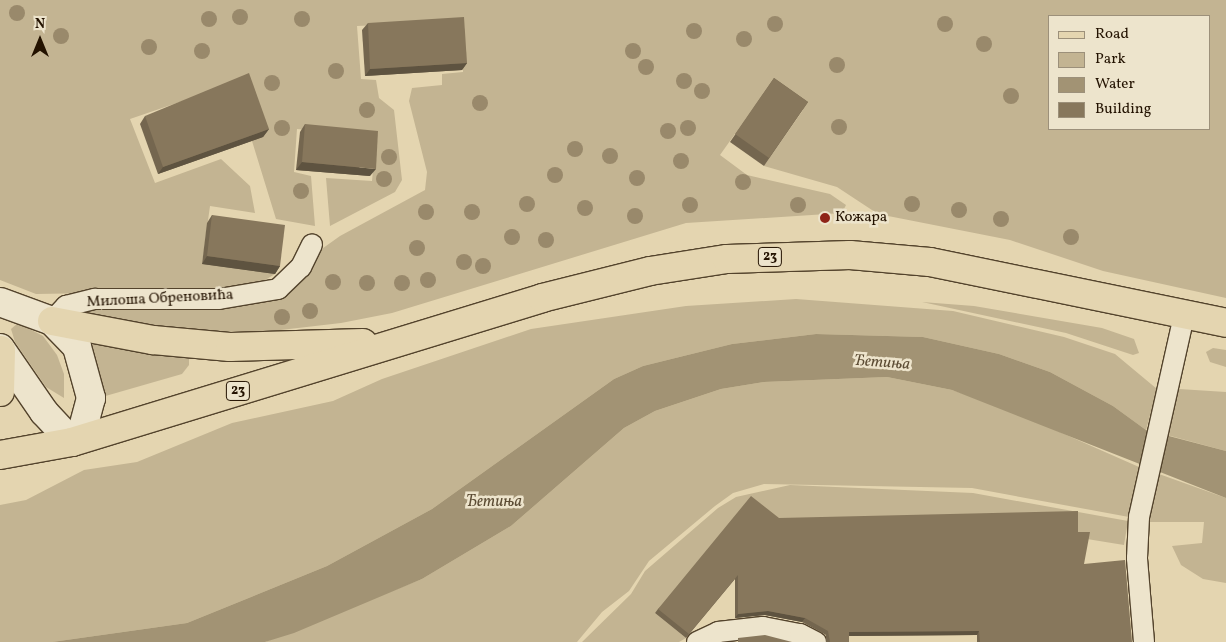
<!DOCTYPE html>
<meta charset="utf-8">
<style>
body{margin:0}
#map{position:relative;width:1226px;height:642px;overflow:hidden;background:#e4d5b0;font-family:Vollkorn,serif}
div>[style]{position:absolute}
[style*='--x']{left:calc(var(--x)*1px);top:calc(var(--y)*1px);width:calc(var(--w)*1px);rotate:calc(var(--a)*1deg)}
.green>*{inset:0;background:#c3b492}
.water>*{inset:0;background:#a29374}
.roads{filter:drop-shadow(1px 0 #53432c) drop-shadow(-1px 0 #53432c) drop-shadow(0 1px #53432c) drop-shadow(0 -1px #53432c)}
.lane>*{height:20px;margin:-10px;padding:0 10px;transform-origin:10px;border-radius:10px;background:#ede4cc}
.secondary>*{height:28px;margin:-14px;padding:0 14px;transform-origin:14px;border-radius:14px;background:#ede4cc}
.primary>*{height:28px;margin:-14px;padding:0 14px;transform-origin:14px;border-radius:14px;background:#e4d5b0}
.trees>*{width:16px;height:16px;margin:-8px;border-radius:50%;background:#99896b}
.wall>*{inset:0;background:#74664f}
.shaded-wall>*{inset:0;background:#5e5340}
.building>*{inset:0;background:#87775c}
.dots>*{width:14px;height:14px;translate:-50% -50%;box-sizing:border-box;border:2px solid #ede4cc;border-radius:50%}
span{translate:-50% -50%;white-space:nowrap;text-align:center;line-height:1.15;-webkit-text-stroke:5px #ede4cc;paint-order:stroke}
.shield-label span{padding:1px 4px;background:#ede4cc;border:1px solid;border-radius:4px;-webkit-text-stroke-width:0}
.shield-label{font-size:14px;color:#231200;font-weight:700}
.poi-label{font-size:15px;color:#231200}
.left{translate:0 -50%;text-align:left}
.street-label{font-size:15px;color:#231200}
.water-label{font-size:16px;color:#5c4c34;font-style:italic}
.legend{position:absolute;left:1048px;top:15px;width:162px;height:115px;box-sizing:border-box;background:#ede4cc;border:1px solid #9c907a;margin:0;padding:6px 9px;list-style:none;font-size:15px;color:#231200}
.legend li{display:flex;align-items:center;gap:10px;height:25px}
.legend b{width:25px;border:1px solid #9c907a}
.north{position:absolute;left:15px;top:15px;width:50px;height:50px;-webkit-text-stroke:4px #ede4cc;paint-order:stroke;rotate:0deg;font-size:14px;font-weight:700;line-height:20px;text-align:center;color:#231200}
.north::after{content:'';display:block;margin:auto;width:18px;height:22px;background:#231200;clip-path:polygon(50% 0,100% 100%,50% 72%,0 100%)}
</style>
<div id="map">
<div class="green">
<i style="clip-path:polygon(evenodd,0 0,1226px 0,1226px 298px,1103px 271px,1010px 240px,878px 214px,837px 187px,764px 166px,803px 110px,769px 86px,720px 155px,747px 175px,830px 194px,846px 205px,842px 213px,686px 223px,392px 313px,341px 323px,272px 331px,193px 331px,80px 313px,97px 306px,274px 298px,296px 287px,319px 251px,340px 236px,425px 190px,427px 172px,409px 101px,412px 88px,442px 85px,442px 74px,463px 72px,462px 21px,357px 26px,361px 79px,376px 80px,379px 98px,394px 110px,402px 180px,395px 192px,330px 226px,326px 178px,372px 181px,376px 136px,297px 129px,294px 172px,311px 176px,315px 226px,276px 219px,252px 141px,263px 137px,244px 80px,130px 119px,155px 183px,221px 159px,250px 186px,255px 213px,210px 206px,202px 264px,275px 274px,257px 285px,158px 292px,36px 294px,0 280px,0 0,1050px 16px,1210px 16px,1210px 129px,1050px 129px,1050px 16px)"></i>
<i style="clip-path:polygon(796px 299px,953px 311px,1064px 337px,1115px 354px,1157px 389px,1146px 430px,1113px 406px,1050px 372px,999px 354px,923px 337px,816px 334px,732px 344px,643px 366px,614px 379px,432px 509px,327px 566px,187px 623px,52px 642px,0 642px,0 505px,26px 500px,84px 470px,137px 462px,232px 423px,333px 401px,382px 379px,531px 329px,686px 306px)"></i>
<i style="clip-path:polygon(922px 302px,974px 306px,1102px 328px,1134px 339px,1139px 353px,1133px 355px,1066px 333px)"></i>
<i style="clip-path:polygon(18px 323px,43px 336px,57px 355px,64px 374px,64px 398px,46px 387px,15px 342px,11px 329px)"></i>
<i style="clip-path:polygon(86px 339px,181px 354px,189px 358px,189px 365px,182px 374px,102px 397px)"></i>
<i style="clip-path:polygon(1213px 348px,1226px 350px,1226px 367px,1210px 362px,1206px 352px)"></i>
<i style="clip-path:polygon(887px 377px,952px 390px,1005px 408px,1139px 467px,1129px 517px,972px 488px,764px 484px,733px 493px,715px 506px,649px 561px,629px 591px,602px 612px,577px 642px,265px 642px,422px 579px,511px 526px,624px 428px,655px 411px,721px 389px,764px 382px)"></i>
<i style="clip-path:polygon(1179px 389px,1226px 392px,1226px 451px,1167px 435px)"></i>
<i style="clip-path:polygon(1159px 474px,1226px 498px,1226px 583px,1203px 579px,1181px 565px,1172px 546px,1202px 543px,1204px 522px,1149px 522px)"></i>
<i style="clip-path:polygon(790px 485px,973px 493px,1128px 521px,1124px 545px,1087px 539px,776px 522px,655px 613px,686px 638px,679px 642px,582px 642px,631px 594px,645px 571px,718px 508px,736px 497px)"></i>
</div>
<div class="water">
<i style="clip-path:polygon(816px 334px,923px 337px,999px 354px,1050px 372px,1113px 406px,1146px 430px,1226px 451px,1226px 498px,952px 390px,887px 377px,764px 382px,721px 389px,655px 411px,624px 428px,511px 526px,422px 579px,294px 633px,265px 642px,52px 642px,187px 623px,327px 566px,432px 509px,614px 379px,643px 366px,732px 344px)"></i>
</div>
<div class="roads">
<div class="lane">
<i style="--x:52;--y:321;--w:21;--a:-47"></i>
<i style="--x:66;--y:306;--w:30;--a:-14"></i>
<i style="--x:95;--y:299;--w:124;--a:0"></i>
<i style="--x:219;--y:299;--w:60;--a:-9.6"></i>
<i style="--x:278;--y:289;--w:32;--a:-44"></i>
<i style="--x:301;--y:267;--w:25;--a:-64"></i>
<i style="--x:697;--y:642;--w:23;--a:-25"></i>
<i style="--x:718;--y:632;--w:45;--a:-6.3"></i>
<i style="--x:763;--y:627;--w:38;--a:11"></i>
<i style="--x:800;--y:634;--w:18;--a:27"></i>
<i style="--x:1144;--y:642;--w:84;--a:-94.8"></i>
<i style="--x:1137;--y:558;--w:41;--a:-87.2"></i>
<i style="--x:1139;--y:517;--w:207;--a:-77.4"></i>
</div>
<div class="secondary">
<i style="--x:0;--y:302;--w:55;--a:20.1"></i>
<i style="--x:52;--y:321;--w:36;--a:46"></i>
<i style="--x:77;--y:347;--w:53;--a:74.6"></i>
<i style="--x:91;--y:398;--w:42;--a:105"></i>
<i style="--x:0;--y:348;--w:78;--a:55.5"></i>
<i style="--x:44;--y:412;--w:41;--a:47"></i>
</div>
<div class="primary">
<i style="--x:52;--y:321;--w:103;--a:10.7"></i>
<i style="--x:153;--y:340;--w:77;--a:5.2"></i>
<i style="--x:230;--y:347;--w:133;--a:-1.7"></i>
<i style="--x:0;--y:392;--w:42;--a:-88.6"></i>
<i style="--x:0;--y:455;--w:73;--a:-10.2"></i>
<i style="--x:72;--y:442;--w:492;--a:-17"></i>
<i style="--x:542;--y:298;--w:111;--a:-14"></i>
<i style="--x:650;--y:271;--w:78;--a:-8.9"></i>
<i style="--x:727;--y:259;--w:123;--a:-1.9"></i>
<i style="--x:850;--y:255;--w:80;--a:5"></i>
<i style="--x:930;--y:262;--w:302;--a:11.6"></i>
</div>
</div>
<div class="trees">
<i style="left:17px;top:13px"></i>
<i style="left:240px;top:17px"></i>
<i style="left:209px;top:19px"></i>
<i style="left:302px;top:19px"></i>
<i style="left:775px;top:24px"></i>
<i style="left:945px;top:24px"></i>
<i style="left:694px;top:31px"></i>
<i style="left:61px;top:36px"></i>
<i style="left:744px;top:39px"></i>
<i style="left:984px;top:44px"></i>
<i style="left:149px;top:47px"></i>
<i style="left:202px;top:51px"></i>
<i style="left:633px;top:51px"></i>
<i style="left:837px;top:65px"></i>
<i style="left:646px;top:67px"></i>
<i style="left:336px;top:71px"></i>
<i style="left:684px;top:81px"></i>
<i style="left:272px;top:83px"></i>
<i style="left:702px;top:91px"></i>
<i style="left:1011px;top:96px"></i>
<i style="left:480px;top:103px"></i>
<i style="left:367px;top:110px"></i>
<i style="left:839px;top:127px"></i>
<i style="left:282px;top:128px"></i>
<i style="left:688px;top:128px"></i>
<i style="left:668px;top:131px"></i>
<i style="left:575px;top:149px"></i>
<i style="left:610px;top:156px"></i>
<i style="left:389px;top:157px"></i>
<i style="left:681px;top:161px"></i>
<i style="left:555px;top:175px"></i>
<i style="left:637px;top:178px"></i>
<i style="left:384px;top:179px"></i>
<i style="left:743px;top:182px"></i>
<i style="left:301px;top:191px"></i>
<i style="left:527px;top:204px"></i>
<i style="left:912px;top:204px"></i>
<i style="left:690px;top:205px"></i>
<i style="left:798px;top:205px"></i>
<i style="left:585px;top:208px"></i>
<i style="left:959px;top:210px"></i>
<i style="left:426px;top:212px"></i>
<i style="left:472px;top:212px"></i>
<i style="left:635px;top:216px"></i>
<i style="left:1001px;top:219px"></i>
<i style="left:512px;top:237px"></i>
<i style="left:1071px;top:237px"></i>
<i style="left:546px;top:240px"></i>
<i style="left:417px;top:248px"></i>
<i style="left:464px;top:262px"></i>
<i style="left:483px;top:266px"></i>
<i style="left:428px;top:280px"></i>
<i style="left:333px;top:282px"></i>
<i style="left:367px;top:283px"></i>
<i style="left:402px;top:283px"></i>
<i style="left:310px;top:311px"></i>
<i style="left:282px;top:317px"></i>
</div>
<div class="wall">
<i style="clip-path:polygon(368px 23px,467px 63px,462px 70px,365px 76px,362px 30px)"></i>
<i style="clip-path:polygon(774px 78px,808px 102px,764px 166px,730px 142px)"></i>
<i style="clip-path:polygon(145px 116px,269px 129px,263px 137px,158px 174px,140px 124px)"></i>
<i style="clip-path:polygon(305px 124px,370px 176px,296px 170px,300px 132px)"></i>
<i style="clip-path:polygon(212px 215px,280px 266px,275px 274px,202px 264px,207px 223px)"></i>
<i style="clip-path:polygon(779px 518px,1078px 532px,1084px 564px,1132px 642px,977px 642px,977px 635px,849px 636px,849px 642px,826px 642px,826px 635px,802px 622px,765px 615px,735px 618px,735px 579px,686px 638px,655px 613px,658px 609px)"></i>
</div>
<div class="shaded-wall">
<i style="clip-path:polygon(467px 63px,462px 70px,365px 76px,370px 69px)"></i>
<i style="clip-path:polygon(269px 129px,263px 137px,158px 174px,163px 167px)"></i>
<i style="clip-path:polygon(302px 162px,376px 169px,370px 176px,296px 170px)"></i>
<i style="clip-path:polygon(207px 256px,280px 266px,275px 274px,202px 264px)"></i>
<i style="clip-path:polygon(768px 611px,805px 618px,802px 622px,765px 615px,735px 618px,738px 614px)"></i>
<i style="clip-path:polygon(979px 631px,977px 635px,846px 636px,849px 632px)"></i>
</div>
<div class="building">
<i style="clip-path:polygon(464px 17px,467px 63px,370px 69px,368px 23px)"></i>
<i style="clip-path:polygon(249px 73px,269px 129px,163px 167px,145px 116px)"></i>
<i style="clip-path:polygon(774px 78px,808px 102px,769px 158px,735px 134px)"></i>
<i style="clip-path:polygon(305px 124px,378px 131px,376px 169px,302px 162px)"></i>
<i style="clip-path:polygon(212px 215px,285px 225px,280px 266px,207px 256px)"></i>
<i style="clip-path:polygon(751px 496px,779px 518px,1078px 511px,1078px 532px,1090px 532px,1084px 564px,1125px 560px,1132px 642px,980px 642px,979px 631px,849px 632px,849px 642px,830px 642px,828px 631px,805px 618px,768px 611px,738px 614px,738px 575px,689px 634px,658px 609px)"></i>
<i style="clip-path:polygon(765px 635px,792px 642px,738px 642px,738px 638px)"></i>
</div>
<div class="dots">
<i style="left:825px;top:218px;background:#8f2418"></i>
</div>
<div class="shield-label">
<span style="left:770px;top:257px">23</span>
<span style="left:238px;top:391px">23</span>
</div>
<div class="poi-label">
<span class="left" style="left:835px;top:218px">Кожара</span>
</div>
<div class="street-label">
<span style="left:160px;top:299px;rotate:-3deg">Милоша Обреновића</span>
</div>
<div class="water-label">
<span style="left:882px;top:363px;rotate:4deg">Ђетиња</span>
<span style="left:494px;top:502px">Ђетиња</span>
</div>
<ul class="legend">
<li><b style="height:6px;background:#e4d5b0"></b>Road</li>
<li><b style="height:14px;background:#c3b492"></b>Park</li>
<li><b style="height:14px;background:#a29374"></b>Water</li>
<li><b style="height:14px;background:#87775c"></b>Building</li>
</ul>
<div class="north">N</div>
</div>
